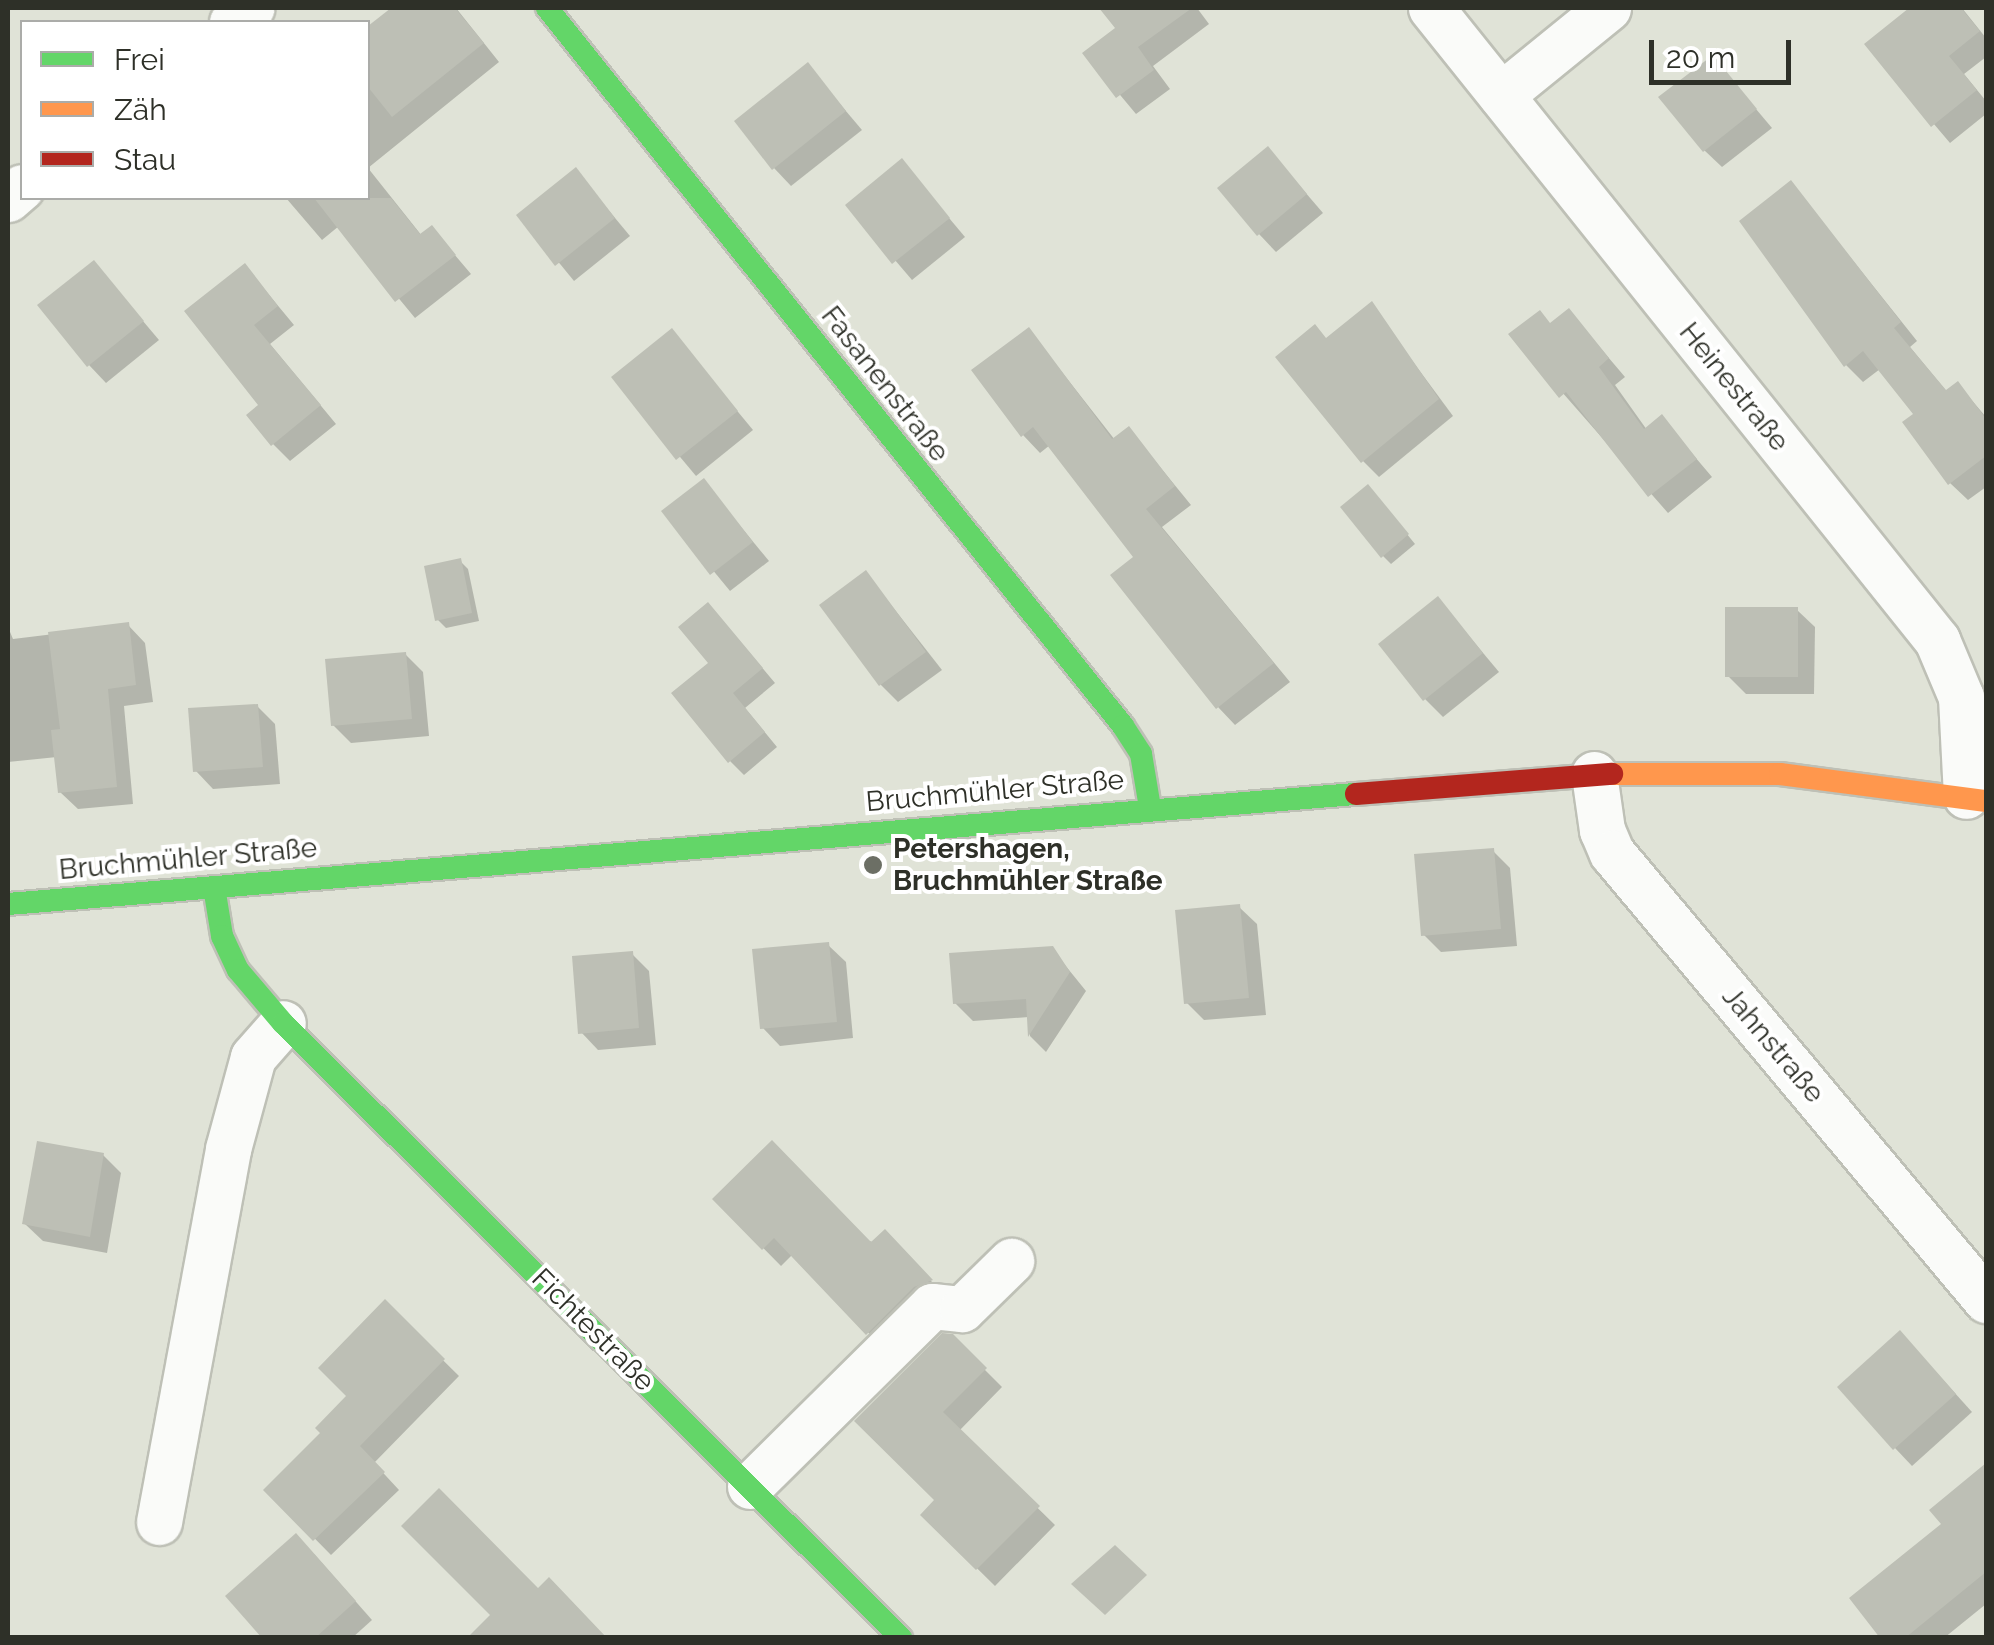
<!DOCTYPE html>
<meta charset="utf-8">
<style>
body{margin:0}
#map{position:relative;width:1994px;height:1645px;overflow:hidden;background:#e0e3d7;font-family:Raleway,sans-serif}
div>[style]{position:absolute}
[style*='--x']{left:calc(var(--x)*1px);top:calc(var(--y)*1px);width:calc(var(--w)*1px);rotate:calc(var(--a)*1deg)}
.shadow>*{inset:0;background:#0003}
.building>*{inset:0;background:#bdbfb5}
.roads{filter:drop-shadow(2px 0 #bec0b6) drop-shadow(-2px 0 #bec0b6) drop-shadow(0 2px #bec0b6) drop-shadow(0 -2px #bec0b6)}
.street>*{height:45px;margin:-22.5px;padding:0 22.5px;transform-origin:22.5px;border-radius:22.5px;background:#fafbf9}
.fast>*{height:22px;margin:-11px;padding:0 11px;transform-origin:11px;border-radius:11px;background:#63d668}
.slow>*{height:22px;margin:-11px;padding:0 11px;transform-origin:11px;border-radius:11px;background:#ff974d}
.jam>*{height:22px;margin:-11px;padding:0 11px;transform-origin:11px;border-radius:11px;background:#b3261e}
.dots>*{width:28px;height:28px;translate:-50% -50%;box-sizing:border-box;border:5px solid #fff;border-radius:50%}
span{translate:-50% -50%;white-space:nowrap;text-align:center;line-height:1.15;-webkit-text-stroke:8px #fff;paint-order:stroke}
.street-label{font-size:28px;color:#2e3028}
.poi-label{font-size:28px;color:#2e3028;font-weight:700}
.left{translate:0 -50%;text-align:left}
.frame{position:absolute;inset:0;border:10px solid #2e3028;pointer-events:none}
.legend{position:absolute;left:20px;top:20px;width:350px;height:180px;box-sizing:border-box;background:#fff;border:2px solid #abaca9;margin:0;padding:12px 18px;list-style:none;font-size:30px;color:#2e3028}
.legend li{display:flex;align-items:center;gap:20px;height:50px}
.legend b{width:50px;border:2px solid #abaca9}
.scale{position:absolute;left:1649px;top:40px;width:142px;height:45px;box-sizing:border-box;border:5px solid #2e3028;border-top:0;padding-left:12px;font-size:30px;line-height:35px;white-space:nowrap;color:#2e3028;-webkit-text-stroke:8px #fff;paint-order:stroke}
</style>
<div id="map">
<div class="shadow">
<i style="clip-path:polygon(395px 8px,456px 8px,499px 62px,368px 168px,422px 236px,432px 228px,471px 274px,415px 318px,339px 226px,322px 240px,286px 198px,368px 198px,368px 29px)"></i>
<i style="clip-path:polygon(1102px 8px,1197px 8px,1209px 24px,1153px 66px,1170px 89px,1136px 114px,1085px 53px,1118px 29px)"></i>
<i style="clip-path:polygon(1913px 8px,1962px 8px,1986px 38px,1986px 57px,1964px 74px,1986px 101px,1986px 114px,1950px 143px,1867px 45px)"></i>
<i style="clip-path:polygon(1713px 58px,1772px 128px,1722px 167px,1704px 150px)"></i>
<i style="clip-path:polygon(807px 65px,862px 130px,791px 186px,774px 168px)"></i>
<i style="clip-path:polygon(1268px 149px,1323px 213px,1276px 252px,1259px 234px)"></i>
<i style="clip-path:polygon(902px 162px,965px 237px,912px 280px,848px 205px)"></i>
<i style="clip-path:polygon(576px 171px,630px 236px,574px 281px,520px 215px)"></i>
<i style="clip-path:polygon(1791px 183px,1917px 341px,1910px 347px,1947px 392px,1958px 384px,1986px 417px,1986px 487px,1968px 500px,1950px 483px,1916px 414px,1880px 369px,1863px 382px,1846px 365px)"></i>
<i style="clip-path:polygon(94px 263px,159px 340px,106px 383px,89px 365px)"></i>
<i style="clip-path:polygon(245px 266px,294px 325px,270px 344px,336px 424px,290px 461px,273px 444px,262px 405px)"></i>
<i style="clip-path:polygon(1371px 305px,1453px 416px,1379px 477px,1363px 461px,1328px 340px)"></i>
<i style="clip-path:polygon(1569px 311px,1625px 377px,1615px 385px,1647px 430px,1662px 418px,1712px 477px,1668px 513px,1512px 335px,1551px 325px)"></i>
<i style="clip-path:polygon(1029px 330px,1115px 440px,1129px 429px,1191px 505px,1162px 527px,1290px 682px,1235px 725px,1218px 707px,1137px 557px,1050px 445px,1040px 453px,1023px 435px)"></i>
<i style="clip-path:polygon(672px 332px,753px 430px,696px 476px,614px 378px)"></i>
<i style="clip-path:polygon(704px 482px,769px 561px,730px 591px,665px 512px)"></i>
<i style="clip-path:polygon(1376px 496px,1415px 544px,1391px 564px,1383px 556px)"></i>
<i style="clip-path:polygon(460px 561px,468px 569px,479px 621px,446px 628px,438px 620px)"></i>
<i style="clip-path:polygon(866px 573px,942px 670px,898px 702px,881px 685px)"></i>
<i style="clip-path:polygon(1438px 599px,1499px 672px,1443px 717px,1425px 699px)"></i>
<i style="clip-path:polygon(1797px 610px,1815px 627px,1814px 694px,1746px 694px,1728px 676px)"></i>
<i style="clip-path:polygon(721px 619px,775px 683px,745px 708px,777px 747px,744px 775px,730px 761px,711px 663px)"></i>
<i style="clip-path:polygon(128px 625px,145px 643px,153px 702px,124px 706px,133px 804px,78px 809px,60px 792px,57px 757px,8px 762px,8px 627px,13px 639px)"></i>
<i style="clip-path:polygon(405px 654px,423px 672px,429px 736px,351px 743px,333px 725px)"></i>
<i style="clip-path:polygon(257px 706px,275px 724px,280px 784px,213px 789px,196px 771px)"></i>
<i style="clip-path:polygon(1493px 851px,1510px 868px,1517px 946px,1441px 952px,1423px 934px)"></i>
<i style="clip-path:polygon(1239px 907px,1257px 924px,1266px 1015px,1204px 1020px,1187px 1003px)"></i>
<i style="clip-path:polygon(828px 945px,846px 962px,853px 1038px,780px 1046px,763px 1028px)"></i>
<i style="clip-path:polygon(1052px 949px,1086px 991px,1046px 1052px,1030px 1036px,1029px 1017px,973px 1021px,955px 1003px)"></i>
<i style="clip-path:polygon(632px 954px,649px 971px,656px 1045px,598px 1050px,581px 1032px)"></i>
<i style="clip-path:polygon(103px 1155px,121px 1173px,107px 1253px,43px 1241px,25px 1224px)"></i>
<i style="clip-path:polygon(715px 1199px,902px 1250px,947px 1298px,885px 1350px,793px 1254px,781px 1266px)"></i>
<i style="clip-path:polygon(385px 1303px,459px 1376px,374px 1463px,399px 1490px,331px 1555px,267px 1490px,324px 1433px,350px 1396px)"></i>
<i style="clip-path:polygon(943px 1336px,952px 1337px,1002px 1387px,959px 1431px,1055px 1525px,995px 1586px,923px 1515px,937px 1500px)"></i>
<i style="clip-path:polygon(1917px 1351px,1972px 1412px,1912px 1466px,1895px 1448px)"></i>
<i style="clip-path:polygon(1986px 1466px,1986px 1604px,1944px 1638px,1884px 1638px,1944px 1525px,1933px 1510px)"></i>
<i style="clip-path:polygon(314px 1554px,372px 1620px,352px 1638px,265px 1638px)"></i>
</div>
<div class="building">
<i style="clip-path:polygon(391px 8px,455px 8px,484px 43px,392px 117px,368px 87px,368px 26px)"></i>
<i style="clip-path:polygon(1099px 8px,1192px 8px,1138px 47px,1154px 70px,1116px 98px,1082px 53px,1115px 28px)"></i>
<i style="clip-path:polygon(1909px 8px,1961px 8px,1980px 31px,1949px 56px,1977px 90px,1931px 127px,1864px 44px)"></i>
<i style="clip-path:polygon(1713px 55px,1757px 109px,1703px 152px,1658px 97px)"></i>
<i style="clip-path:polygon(808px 62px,846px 111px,772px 170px,734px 121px)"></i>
<i style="clip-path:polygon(1268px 146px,1307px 194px,1257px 236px,1217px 188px)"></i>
<i style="clip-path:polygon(902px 158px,950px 218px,892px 264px,845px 205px)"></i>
<i style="clip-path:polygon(576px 167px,615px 218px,555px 266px,516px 215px)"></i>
<i style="clip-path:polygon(1791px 180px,1901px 322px,1894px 328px,1946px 390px,1958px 381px,1986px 419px,1986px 456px,1948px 485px,1902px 422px,1913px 414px,1863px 351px,1844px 367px,1739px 221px)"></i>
<i style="clip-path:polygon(314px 198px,391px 198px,420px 234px,432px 225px,456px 255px,395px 302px)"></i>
<i style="clip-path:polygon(94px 260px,144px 321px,87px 367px,37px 305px)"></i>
<i style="clip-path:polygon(245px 263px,278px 306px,254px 325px,321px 405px,271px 446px,246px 415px,258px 405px,184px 311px)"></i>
<i style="clip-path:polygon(1372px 301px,1439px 399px,1361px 463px,1275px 357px,1315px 324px,1326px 338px)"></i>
<i style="clip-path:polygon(1569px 308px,1609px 358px,1599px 367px,1644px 429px,1662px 414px,1697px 459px,1648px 497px,1566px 392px,1559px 398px,1508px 334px,1540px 310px,1550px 323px)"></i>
<i style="clip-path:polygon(1029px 327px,1112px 439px,1129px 426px,1175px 486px,1146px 509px,1274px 663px,1216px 709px,1110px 575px,1133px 557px,1033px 427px,1021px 437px,971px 370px)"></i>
<i style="clip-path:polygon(672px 328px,738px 411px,676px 460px,611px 377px)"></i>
<i style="clip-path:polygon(704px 478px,753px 542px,710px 575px,661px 511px)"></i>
<i style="clip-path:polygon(1368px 484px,1409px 534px,1381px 558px,1340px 507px)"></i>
<i style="clip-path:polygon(461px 558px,472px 613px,435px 621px,424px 566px)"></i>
<i style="clip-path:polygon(866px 570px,926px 652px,879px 686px,819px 605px)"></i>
<i style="clip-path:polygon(1438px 596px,1483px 653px,1423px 701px,1378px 644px)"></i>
<i style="clip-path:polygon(708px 602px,763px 668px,733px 693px,765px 732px,728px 763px,671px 693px,708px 663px,678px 627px)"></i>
<i style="clip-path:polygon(1725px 607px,1798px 607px,1798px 677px,1725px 677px)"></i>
<i style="clip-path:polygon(129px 622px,136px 685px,108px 689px,117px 787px,58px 793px,51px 730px,60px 729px,48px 632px)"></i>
<i style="clip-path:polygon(406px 652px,412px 719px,331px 726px,325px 659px)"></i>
<i style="clip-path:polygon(258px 704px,263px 767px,193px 772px,188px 708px)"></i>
<i style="clip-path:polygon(1494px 848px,1501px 929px,1421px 936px,1414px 854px)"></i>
<i style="clip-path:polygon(1240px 904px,1249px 998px,1184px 1004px,1175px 910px)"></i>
<i style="clip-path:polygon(829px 942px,837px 1022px,760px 1029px,752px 949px)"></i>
<i style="clip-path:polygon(1053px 946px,1070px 972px,1028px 1037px,1026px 999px,953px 1004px,949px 953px)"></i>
<i style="clip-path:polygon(633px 951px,639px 1028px,578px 1034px,572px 956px)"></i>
<i style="clip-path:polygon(772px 1140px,871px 1242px,885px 1229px,933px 1280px,914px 1287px,866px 1335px,774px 1238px,762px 1250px,712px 1199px)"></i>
<i style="clip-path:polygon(37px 1141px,104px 1153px,90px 1237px,22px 1224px)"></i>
<i style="clip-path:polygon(385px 1299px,445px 1359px,360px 1446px,385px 1472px,313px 1541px,263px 1490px,320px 1433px,315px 1428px,346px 1396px,318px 1368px)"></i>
<i style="clip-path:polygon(1900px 1330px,1956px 1394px,1893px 1450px,1837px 1387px)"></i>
<i style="clip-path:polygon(942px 1333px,953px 1334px,987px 1368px,943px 1412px,1040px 1506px,976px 1570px,920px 1515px,934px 1500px,854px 1421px)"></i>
<i style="clip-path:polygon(1986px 1463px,1986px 1572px,1905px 1638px,1880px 1638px,1849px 1598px,1941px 1524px,1929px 1510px)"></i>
<i style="clip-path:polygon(439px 1488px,538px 1588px,549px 1577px,607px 1638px,467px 1638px,490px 1615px,401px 1526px)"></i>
<i style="clip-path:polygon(296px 1533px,356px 1601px,315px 1638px,262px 1638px,225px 1596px)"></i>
<i style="clip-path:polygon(1115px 1545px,1147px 1575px,1105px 1615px,1071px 1584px)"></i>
</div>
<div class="roads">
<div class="street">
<i style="--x:1431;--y:8;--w:810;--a:51.32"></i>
<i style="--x:1937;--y:640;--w:62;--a:67.2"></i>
<i style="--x:1961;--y:697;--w:99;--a:87.1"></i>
<i style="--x:232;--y:22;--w:24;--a:-36"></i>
<i style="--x:1501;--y:95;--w:138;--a:-39.1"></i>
<i style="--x:8;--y:199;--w:18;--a:-41"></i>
<i style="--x:1594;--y:774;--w:57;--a:81.9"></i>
<i style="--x:1602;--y:830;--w:25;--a:67"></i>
<i style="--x:1612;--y:853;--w:583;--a:50.08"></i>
<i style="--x:750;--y:1486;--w:256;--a:-44.7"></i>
<i style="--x:932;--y:1306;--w:30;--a:6"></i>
<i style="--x:962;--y:1309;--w:69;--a:-44.4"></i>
<i style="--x:159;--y:1522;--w:379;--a:-79.5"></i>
<i style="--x:228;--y:1149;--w:95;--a:-74.8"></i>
<i style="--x:253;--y:1057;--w:45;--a:-48.6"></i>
</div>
<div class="fast">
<i style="--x:547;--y:8;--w:920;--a:51.26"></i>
<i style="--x:1123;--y:726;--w:33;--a:57"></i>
<i style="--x:1141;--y:754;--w:55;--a:80.5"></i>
<i style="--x:214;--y:887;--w:50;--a:80.7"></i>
<i style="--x:222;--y:936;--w:38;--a:65"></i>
<i style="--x:238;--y:970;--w:70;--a:49.7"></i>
<i style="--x:283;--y:1023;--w:872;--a:44.86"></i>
<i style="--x:8;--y:904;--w:1352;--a:-4.67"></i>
</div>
<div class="slow">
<i style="--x:1612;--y:774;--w:168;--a:0"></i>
<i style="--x:1780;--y:774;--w:208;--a:7.5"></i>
</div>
<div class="jam">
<i style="--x:1356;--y:794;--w:257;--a:-4.5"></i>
</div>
</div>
<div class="dots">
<i style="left:873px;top:865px;background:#6c6f65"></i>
</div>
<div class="street-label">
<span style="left:885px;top:384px;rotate:52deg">Fasanenstraße</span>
<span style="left:1734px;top:387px;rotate:51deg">Heinestraße</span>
<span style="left:995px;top:791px;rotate:-5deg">Bruchmühler Straße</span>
<span style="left:188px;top:859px;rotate:-5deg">Bruchmühler Straße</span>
<span style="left:1773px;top:1045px;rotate:50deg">Jahnstraße</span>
<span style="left:593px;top:1330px;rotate:45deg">Fichtestraße</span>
</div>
<div class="poi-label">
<span class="left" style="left:893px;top:865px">Petershagen,<br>Bruchmühler Straße</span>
</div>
<div class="frame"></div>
<ul class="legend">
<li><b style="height:12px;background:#63d668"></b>Frei</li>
<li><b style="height:12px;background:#ff974d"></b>Zäh</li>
<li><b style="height:12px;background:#b3261e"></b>Stau</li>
</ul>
<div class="scale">20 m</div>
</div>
